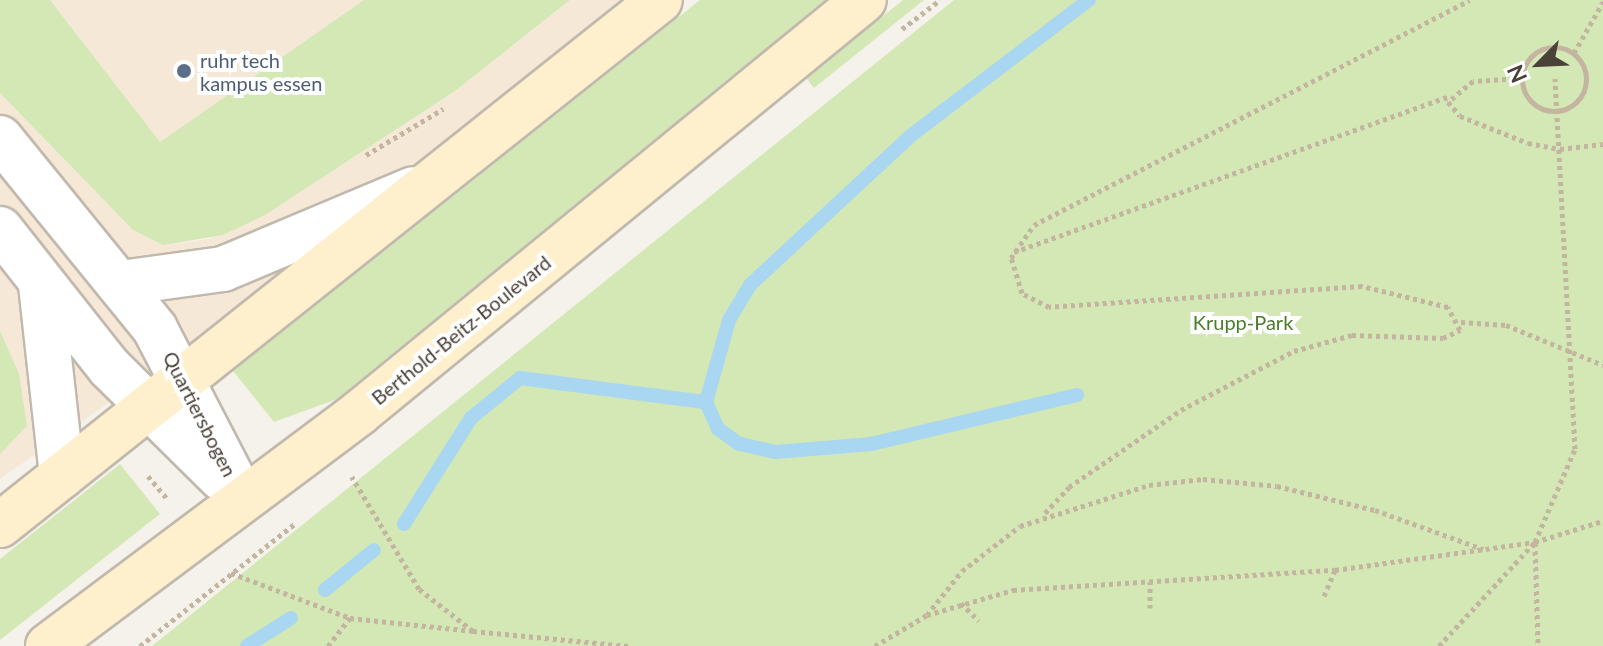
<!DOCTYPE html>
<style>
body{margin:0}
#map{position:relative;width:1603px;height:646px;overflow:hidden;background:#f5f2eb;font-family:Lato,sans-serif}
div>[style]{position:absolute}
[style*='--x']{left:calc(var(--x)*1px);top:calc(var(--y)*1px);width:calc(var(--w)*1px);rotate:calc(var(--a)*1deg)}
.commercial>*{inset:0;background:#f6e8d7}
.green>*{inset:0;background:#d3e8b5}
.stream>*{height:14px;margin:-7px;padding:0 7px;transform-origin:7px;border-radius:7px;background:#a9d6f0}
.path>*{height:5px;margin-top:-2.5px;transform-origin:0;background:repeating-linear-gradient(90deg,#c3b59f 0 4px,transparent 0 8px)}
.path>.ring{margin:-2.5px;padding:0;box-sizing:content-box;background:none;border:5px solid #c3b59f;border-radius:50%}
.roads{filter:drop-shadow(2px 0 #c1b9ae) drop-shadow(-2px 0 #c1b9ae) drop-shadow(0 2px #c1b9ae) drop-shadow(0 -2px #c1b9ae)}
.street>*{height:44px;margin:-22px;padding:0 22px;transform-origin:22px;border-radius:22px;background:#fff}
.secondary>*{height:44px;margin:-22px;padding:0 22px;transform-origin:22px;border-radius:22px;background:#fef0cd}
.dots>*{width:22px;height:22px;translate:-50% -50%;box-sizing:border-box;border:4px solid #fff;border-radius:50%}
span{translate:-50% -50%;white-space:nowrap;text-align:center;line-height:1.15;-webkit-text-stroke:8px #fff;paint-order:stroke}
.service-label{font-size:20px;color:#4e5e75}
.left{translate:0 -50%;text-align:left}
.park-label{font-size:20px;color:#4d7c2c}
.street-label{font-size:20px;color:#4a4239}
.north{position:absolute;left:1499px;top:24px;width:80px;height:80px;-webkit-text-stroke:6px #fff;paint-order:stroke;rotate:246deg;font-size:22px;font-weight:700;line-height:32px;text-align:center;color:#4a4239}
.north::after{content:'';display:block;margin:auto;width:28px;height:36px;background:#4a4239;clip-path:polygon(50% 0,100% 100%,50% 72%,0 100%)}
</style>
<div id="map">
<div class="commercial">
<i style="clip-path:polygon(50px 0,364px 0,160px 142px)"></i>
<i style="clip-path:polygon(570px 0,627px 0,191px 345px,0 479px,0 93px,133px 230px,163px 245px,209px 239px,265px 215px,455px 91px)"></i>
</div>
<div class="green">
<i style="clip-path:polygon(0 0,50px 0,160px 142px,364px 0,570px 0,455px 91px,265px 215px,223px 235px,163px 245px,133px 230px,0 93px)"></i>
<i style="clip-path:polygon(700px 0,825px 0,337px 399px,274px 422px,233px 371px)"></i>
<i style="clip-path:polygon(903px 0,924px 0,814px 88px,806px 78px)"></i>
<i style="clip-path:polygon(954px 0,1603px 0,1603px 646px,152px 646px)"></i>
<i style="clip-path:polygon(0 331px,19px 374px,27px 426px,0 454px)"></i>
<i style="clip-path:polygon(120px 464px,160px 514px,0 640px,0 559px)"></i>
</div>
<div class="stream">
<i style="--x:1077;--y:395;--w:211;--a:166.6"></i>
<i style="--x:872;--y:444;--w:97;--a:175.3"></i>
<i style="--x:775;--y:452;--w:37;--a:-167"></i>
<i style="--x:739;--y:444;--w:26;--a:-144"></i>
<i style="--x:718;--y:429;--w:30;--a:-114"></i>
<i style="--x:706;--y:402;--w:85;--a:-74.3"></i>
<i style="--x:729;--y:320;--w:41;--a:-59"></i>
<i style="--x:750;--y:285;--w:217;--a:-42.9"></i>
<i style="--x:909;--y:137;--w:226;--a:-37.3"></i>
<i style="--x:404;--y:524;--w:125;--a:-57.7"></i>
<i style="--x:471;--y:418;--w:63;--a:-39.2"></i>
<i style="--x:520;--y:378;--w:188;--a:7.4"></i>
<i style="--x:325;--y:590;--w:63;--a:-39.2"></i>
<i style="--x:247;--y:646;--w:52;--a:-32.5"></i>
</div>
<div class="path">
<i style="--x:902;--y:29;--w:48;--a:-37.3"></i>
<i class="ring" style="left:1522px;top:47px;width:59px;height:59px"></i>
<i style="--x:1574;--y:53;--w:59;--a:-60.4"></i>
<i style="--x:1522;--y:78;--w:49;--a:176.5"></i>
<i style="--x:1473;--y:81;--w:33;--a:140"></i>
<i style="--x:1448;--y:102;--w:18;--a:49"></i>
<i style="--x:1460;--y:116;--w:73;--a:21.7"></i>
<i style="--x:1528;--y:143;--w:33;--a:11"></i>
<i style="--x:1560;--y:149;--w:43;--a:-6.6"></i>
<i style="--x:366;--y:155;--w:90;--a:-30.9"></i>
<i style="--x:1014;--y:252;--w:461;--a:-19.7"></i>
<i style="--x:1461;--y:322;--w:45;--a:3.8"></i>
<i style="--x:1506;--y:325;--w:105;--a:22.4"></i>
<i style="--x:148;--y:476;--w:30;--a:50"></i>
<i style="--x:1045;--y:513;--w:35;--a:-47"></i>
<i style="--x:1069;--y:487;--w:136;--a:-34.5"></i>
<i style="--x:1181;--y:410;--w:127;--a:-27.6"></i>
<i style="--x:1294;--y:351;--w:60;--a:-15.4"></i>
<i style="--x:1352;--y:335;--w:91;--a:1.9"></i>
<i style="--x:1443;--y:338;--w:19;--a:-25"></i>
<i style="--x:1460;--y:330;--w:26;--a:-118"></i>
<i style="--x:1448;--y:307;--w:89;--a:-166.3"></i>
<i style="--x:1362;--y:286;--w:314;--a:176.2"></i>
<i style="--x:1049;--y:307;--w:30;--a:-153"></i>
<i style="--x:1022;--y:293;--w:37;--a:-107"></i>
<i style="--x:1011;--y:258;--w:40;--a:-55.1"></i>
<i style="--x:1034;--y:225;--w:490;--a:-27.3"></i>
<i style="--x:1535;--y:543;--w:103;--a:88.3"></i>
<i style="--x:231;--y:573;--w:127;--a:20.7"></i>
<i style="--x:350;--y:618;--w:124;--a:6"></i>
<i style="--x:473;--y:631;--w:68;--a:-142.1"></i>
<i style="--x:419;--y:589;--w:131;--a:-120.9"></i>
<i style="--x:1324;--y:596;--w:28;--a:-67"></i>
<i style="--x:961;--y:603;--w:25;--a:45"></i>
<i style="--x:1150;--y:608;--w:26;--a:-90"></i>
<i style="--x:927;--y:615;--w:56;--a:-51.5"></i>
<i style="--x:962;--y:571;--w:73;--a:-37.8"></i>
<i style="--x:1020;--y:526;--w:135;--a:-17.6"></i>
<i style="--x:1149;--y:485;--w:54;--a:-6.3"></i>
<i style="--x:1203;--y:479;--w:74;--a:5.4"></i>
<i style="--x:1277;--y:486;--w:101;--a:13.8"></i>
<i style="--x:1375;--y:510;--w:115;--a:19.9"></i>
<i style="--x:473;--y:631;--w:156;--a:5.5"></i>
<i style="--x:140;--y:646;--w:199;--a:-38.3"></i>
<i style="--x:328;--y:646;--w:36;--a:-52"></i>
<i style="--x:875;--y:646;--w:61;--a:-30.8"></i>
<i style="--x:927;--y:615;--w:90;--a:-16.2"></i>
<i style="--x:1013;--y:590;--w:323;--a:-3.6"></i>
<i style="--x:1335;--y:570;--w:202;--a:-8"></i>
<i style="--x:1535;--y:542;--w:71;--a:-17.2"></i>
<i style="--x:1439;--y:646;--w:142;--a:-47.3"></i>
<i style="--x:1535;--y:542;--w:101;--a:-66.7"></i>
<i style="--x:1575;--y:449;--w:371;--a:-93.1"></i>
</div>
<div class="roads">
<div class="street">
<i style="--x:0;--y:138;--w:246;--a:50.9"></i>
<i style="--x:155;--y:329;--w:191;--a:62.6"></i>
<i style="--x:0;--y:229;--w:176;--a:51.7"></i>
<i style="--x:109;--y:367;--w:158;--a:44.7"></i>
<i style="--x:121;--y:283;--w:103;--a:-7.8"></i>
<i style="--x:223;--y:269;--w:206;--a:-22.8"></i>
<i style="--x:41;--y:285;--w:192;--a:83.7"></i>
</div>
<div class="secondary">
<i style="--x:0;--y:525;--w:843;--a:-38.5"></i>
<i style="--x:48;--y:646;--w:389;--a:-36.8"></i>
<i style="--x:359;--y:413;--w:652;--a:-39.28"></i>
</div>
</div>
<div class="dots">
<i style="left:184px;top:71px;background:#5c6f8a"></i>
</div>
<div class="service-label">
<span class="left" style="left:200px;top:72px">ruhr tech<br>kampus essen</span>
</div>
<div class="park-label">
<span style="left:1243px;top:322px">Krupp-Park</span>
</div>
<div class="street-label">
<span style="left:461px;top:330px;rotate:-39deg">Berthold-Beitz-Boulevard</span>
<span style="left:200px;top:414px;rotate:63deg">Quartiersbogen</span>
</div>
<div class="north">N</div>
</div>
